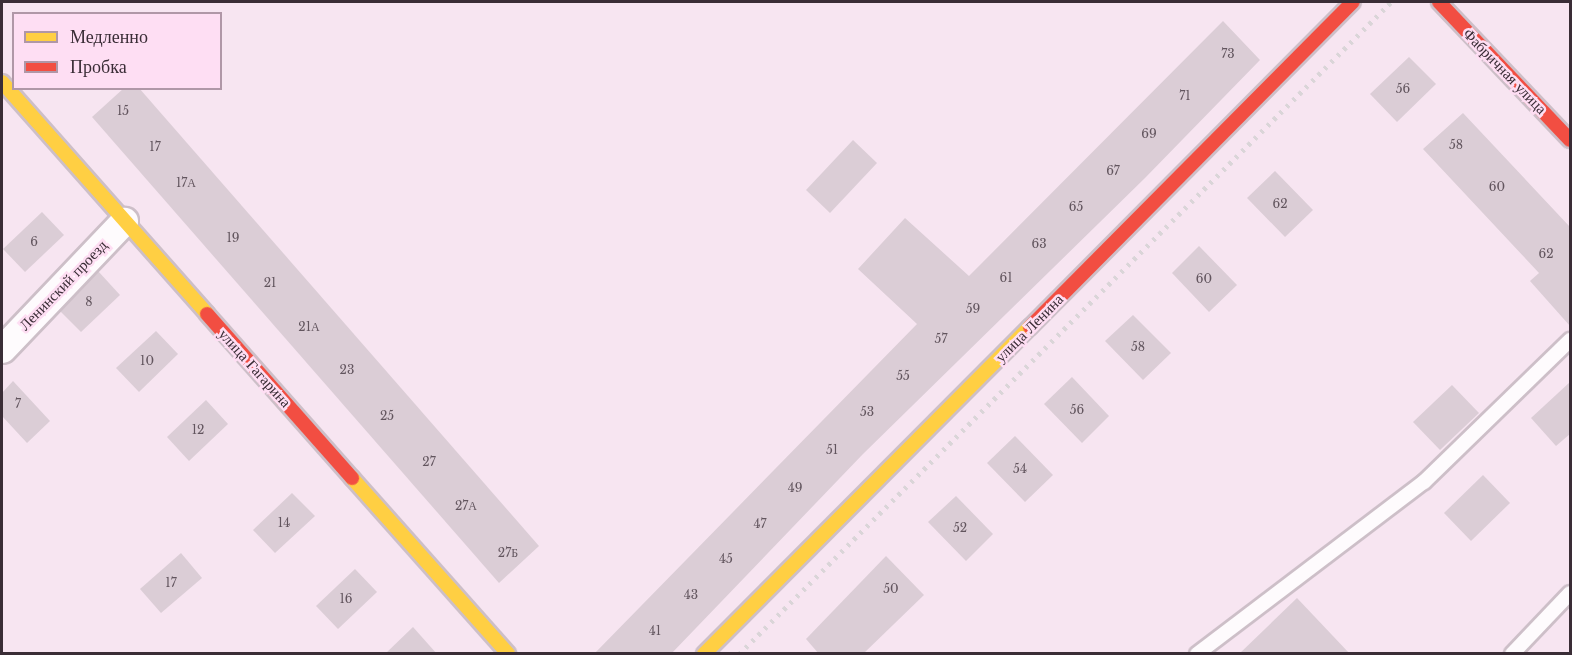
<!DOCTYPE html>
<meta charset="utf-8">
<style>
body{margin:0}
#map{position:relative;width:1572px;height:655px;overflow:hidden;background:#f7e5f1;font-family:"Libre Baskerville",serif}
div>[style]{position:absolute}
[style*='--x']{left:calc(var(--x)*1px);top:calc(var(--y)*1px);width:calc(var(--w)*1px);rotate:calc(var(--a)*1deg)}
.building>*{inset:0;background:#dbcdd6}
.roads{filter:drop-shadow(2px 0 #cdbfc8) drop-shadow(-2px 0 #cdbfc8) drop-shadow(0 2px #cdbfc8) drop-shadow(0 -2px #cdbfc8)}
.lane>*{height:14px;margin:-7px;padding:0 7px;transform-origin:7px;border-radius:7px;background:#fefbfd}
.street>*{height:27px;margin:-13.5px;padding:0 13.5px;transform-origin:13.5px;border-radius:13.5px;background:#fefbfd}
.slow>*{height:14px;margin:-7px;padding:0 7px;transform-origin:7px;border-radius:7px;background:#ffcf43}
.jam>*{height:14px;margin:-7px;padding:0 7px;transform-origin:7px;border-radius:7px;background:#f24e42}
.rail>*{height:4.5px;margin-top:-2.25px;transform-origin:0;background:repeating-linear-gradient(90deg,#dad5d8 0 3px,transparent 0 9px)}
span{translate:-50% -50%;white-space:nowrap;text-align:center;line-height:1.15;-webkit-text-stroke:5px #fedef3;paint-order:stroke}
.number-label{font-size:12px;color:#62555e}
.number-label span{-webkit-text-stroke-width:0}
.street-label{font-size:15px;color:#3a2d36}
.frame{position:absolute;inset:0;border:3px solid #3a2d36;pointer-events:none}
.legend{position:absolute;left:12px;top:12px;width:210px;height:78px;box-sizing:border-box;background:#fedef3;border:2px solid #b097a7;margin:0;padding:8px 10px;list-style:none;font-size:18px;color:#3a2d36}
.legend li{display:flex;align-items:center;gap:12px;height:30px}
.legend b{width:30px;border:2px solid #b097a7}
</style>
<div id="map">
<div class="building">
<i style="clip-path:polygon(1223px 21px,1260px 60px,1145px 178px,863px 454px,671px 654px,594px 654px,917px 324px,858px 269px,905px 218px,969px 276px)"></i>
<i style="clip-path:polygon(1409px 57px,1436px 84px,1397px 122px,1370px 94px)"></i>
<i style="clip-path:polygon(124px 88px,139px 88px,539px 546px,499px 583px,92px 117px)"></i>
<i style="clip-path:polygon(1463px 113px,1570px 227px,1570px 326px,1530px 281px,1539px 273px,1423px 149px)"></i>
<i style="clip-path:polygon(853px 140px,877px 163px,830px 213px,806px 190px)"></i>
<i style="clip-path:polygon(1275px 171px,1313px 210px,1285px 237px,1247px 198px)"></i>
<i style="clip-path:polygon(42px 212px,64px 235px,25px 272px,3px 249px)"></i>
<i style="clip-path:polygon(1199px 246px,1237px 285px,1209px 312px,1172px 273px)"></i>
<i style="clip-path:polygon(98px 271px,120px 295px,81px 332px,60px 311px)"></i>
<i style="clip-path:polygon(1133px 315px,1171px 353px,1143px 380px,1105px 341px)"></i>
<i style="clip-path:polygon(156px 331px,178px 354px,139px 392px,116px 368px)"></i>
<i style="clip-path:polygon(1072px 377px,1109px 416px,1082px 443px,1044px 404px)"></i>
<i style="clip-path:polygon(13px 381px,50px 421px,27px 443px,2px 416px,2px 393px)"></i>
<i style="clip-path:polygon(1570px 382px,1570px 434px,1556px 446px,1531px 418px)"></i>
<i style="clip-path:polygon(1452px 385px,1479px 413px,1440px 450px,1413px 422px)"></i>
<i style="clip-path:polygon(206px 400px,228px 424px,189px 461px,167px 437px)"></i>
<i style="clip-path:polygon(1015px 436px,1053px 475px,1025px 502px,987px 463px)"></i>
<i style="clip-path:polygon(1483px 475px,1510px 503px,1471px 541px,1444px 513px)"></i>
<i style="clip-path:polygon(292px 493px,315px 516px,275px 553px,253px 530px)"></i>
<i style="clip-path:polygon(956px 496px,993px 534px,966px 561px,928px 522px)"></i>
<i style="clip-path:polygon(181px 553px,202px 578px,161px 613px,140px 589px)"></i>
<i style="clip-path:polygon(886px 556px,924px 595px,863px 654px,819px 654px,806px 639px)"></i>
<i style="clip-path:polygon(355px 569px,377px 592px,338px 629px,316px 606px)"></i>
<i style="clip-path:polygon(1297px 598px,1350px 654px,1239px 654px)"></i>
<i style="clip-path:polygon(413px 627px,437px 654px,385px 654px)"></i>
</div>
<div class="roads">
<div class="lane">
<i style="--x:1197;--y:654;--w:285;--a:-37.2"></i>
<i style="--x:1424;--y:482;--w:204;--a:-44.2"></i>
<i style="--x:1512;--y:654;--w:84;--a:-46.4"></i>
</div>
<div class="street">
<i style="--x:2;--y:349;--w:177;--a:-46.4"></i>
</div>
<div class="slow">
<i style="--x:2;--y:82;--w:310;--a:48.5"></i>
<i style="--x:352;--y:478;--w:235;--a:48.4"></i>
<i style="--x:704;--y:654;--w:462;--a:-45.1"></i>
</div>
<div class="jam">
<i style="--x:1439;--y:2;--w:190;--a:46.5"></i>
<i style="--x:207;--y:314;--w:219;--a:48.5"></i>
<i style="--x:1030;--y:327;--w:458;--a:-45.2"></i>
</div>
</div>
<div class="rail">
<i style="--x:739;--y:654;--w:922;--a:-45"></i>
</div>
<div class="number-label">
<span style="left:1228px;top:54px">73</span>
<span style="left:1403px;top:89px">56</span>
<span style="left:1185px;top:96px">71</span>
<span style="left:123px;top:111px">15</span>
<span style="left:1149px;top:134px">69</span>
<span style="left:1456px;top:145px">58</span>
<span style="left:155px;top:147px">17</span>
<span style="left:1113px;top:171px">67</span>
<span style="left:186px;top:183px">17А</span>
<span style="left:1497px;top:187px">60</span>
<span style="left:1280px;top:204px">62</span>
<span style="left:1076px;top:207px">65</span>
<span style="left:233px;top:238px">19</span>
<span style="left:34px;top:242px">6</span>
<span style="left:1039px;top:244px">63</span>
<span style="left:1546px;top:254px">62</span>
<span style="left:1006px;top:278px">61</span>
<span style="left:1204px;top:279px">60</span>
<span style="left:270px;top:283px">21</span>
<span style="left:89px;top:302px">8</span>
<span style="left:973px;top:309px">59</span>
<span style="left:309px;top:327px">21А</span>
<span style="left:941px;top:339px">57</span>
<span style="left:1138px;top:347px">58</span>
<span style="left:147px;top:361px">10</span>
<span style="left:347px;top:370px">23</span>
<span style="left:903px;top:376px">55</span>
<span style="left:18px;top:404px">7</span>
<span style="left:1077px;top:410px">56</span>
<span style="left:867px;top:412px">53</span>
<span style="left:387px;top:416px">25</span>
<span style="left:198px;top:430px">12</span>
<span style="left:832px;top:450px">51</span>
<span style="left:429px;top:462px">27</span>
<span style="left:1020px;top:469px">54</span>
<span style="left:795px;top:488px">49</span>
<span style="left:466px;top:506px">27А</span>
<span style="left:284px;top:523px">14</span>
<span style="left:760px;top:524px">47</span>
<span style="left:960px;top:528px">52</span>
<span style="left:508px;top:553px">27Б</span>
<span style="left:726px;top:559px">45</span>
<span style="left:171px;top:583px">17</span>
<span style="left:891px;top:589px">50</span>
<span style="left:691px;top:595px">43</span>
<span style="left:346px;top:599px">16</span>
<span style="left:655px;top:631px">41</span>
</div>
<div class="street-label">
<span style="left:1505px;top:71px;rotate:46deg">Фабричная улица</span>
<span style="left:63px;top:285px;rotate:-46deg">Ленинский проезд</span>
<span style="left:1029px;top:328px;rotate:-45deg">улица Ленина</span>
<span style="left:255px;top:368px;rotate:48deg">улица Гагарина</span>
</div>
<div class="frame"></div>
<ul class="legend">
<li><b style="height:8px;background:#ffcf43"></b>Медленно</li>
<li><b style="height:8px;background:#f24e42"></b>Пробка</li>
</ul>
</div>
